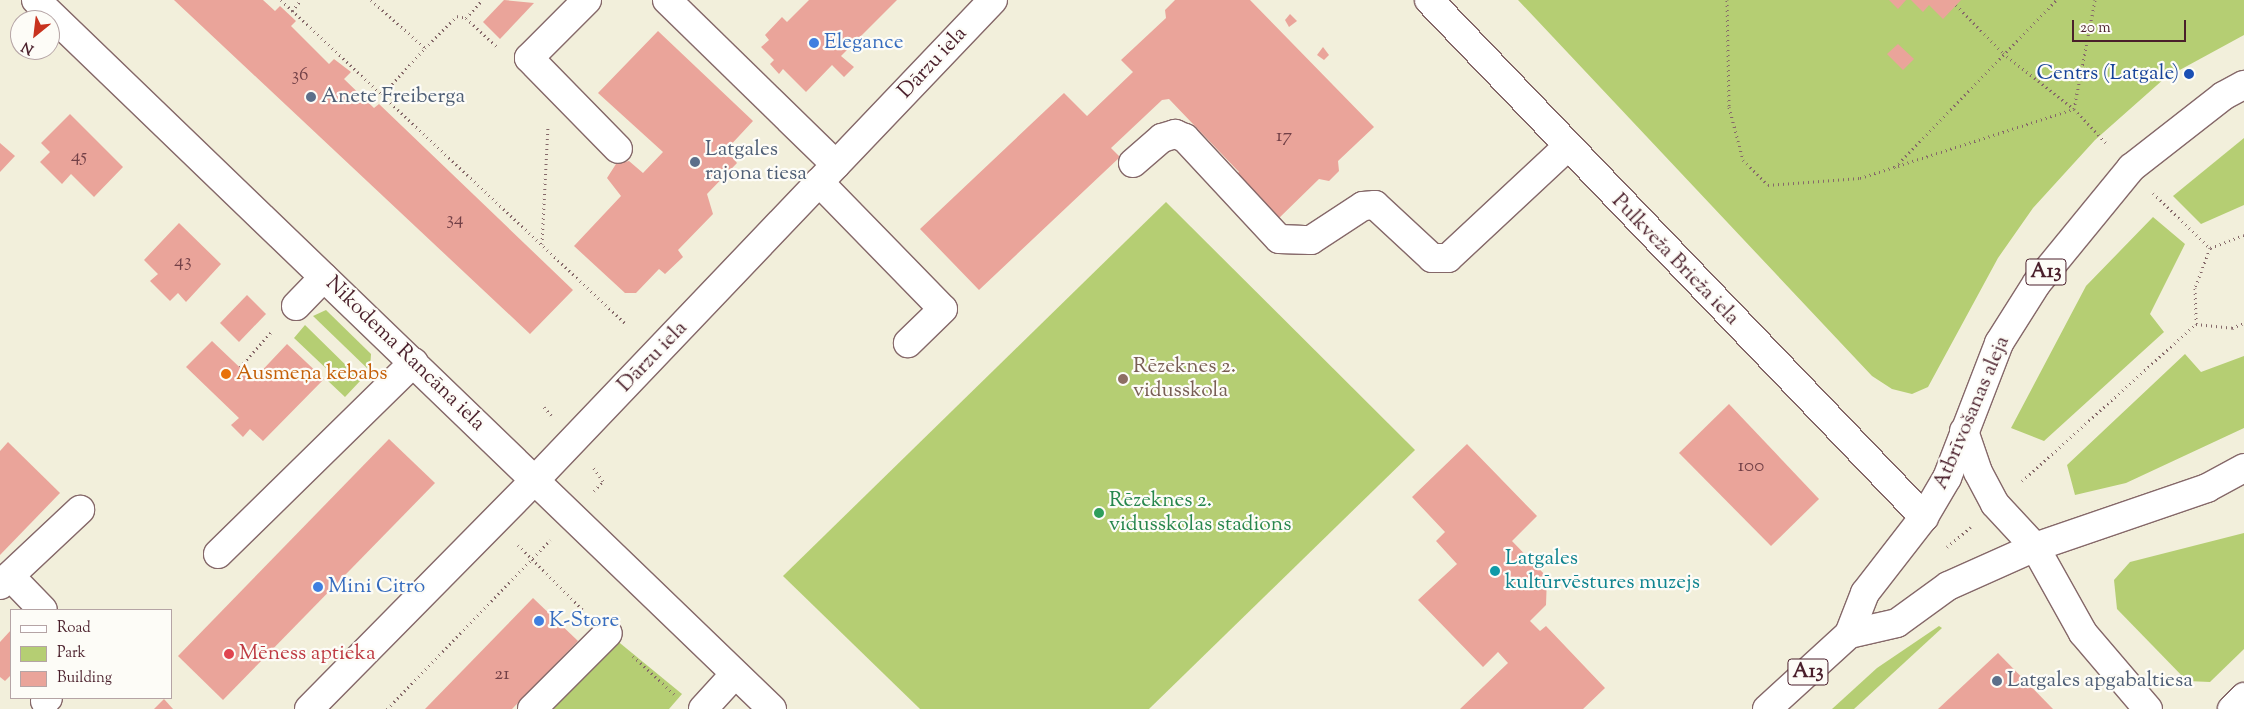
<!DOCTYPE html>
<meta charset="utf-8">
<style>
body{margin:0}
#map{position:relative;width:2244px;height:709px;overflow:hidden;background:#f2efdb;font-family:"Sorts Mill Goudy",serif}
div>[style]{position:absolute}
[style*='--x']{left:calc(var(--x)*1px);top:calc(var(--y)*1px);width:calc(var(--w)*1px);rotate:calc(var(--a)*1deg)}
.green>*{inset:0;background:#b5ce73}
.building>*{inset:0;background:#eaa49a}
.path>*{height:3px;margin-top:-1.5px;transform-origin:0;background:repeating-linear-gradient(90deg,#856869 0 1px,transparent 0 5px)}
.roads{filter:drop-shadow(1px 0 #856869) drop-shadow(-1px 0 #856869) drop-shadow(0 1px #856869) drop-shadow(0 -1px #856869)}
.minor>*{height:28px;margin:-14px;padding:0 14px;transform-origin:14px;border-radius:14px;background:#fff}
.major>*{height:28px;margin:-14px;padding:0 14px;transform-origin:14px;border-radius:14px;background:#fff}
.dots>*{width:14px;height:14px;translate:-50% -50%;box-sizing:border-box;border:2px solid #fdfcf7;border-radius:50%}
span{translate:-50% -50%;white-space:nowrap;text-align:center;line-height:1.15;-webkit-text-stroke:4.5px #fdfcf7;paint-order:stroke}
.number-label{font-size:19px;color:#724047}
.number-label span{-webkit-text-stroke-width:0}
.shield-label span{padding:1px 4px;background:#fdfcf7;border:1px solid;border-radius:4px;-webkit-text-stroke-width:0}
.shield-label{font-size:20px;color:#4a1f2b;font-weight:700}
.shop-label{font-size:21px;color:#366cbe}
.left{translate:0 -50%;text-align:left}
.street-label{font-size:21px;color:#4a1f2b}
.transit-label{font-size:21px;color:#164399}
.right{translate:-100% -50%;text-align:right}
.service-label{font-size:21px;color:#4e5e75}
.education-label{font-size:21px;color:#785e54}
.food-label{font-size:21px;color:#c56008}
.leisure-label{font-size:21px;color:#27864d}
.culture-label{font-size:21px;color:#0d838f}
.health-label{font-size:21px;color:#be3a42}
.legend{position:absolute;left:10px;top:609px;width:162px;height:90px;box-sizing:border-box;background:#fdfcf7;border:1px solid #b5a4a5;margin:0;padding:6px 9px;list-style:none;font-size:15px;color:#4a1f2b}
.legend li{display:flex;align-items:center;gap:10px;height:25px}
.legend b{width:25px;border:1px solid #b5a4a5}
.north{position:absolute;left:10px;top:10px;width:50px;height:50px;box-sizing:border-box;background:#fdfcf7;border:1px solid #b5a4a5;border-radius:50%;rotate:209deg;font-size:14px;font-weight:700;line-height:20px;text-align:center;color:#4a1f2b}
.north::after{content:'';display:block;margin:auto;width:18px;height:22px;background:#c8321e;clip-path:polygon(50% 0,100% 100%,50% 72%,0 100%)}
.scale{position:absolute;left:2072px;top:20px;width:114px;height:22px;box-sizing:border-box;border:2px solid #4a1f2b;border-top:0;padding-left:6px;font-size:15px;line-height:18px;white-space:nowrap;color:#4a1f2b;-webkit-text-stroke:4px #fdfcf7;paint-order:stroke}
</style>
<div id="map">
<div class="green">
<i style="clip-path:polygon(1518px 0,2244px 0,2244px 35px,2165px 78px,2095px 140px,2033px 208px,1998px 258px,1928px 387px,1912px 394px,1892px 389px,1872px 376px)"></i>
<i style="clip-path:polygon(2244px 138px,2244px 205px,2201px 224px,2173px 196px)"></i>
<i style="clip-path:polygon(1166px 202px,1415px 450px,1149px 709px,920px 709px,783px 576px)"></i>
<i style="clip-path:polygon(2153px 217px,2185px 244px,2150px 314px,2164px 332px,2044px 441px,2011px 428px,2086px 286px)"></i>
<i style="clip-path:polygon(326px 310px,371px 354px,370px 371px,313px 316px)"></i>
<i style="clip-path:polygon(305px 325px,361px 380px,345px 397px,327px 380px,332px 374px,294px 338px)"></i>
<i style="clip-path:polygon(2185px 354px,2201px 372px,2244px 356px,2244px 428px,2126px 483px,2075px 495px,2067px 465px)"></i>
<i style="clip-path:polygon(2244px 533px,2244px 649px,2210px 682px,2187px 681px,2117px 609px,2114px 580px,2130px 562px)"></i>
<i style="clip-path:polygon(1939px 626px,1942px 628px,1854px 709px,1832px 709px,1877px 668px)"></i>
<i style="clip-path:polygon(615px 639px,682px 694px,669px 709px,553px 709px)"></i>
</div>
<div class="building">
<i style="clip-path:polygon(174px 0,263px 0,275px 11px,280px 6px,296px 21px,291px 26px,329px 64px,334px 59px,351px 72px,344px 79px,374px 108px,379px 104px,573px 290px,530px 334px)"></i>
<i style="clip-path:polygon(504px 0,534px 3px,500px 39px,483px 22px)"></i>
<i style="clip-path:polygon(809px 0,897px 0,841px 56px,854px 67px,844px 77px,832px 65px,806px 92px,783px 69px,779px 74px,770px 64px,774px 60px,761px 47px,769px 40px,765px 35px,782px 17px,787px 22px)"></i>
<i style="clip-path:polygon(1175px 0,1250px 0,1374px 127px,1338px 161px,1339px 171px,1329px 181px,1319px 179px,1276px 221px,1234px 177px,1239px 172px,1169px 99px,1162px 100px,1111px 148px,1120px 157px,979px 290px,920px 229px,1064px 93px,1087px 116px,1133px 72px,1121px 60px,1166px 18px,1165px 10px)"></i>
<i style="clip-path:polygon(1889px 0,1906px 0,1898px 9px)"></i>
<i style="clip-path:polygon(1911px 0,1961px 0,1943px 19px,1929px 5px,1923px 12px)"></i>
<i style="clip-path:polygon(1290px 14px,1297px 21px,1289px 27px,1285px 20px)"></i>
<i style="clip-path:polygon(658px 31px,753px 121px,726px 150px,737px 163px,707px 194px,713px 214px,678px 250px,683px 257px,665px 274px,659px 269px,636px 293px,625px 293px,574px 246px,621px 196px,607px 178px,616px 164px,629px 161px,643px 173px,663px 152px,598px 93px)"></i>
<i style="clip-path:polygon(1898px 44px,1914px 59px,1903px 70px,1887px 54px)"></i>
<i style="clip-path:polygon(1323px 47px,1329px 55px,1324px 60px,1317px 55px)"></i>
<i style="clip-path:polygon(70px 114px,123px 167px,94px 197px,71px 174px,62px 184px,40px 162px,50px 152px,41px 143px)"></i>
<i style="clip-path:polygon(0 143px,15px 156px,0 172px)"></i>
<i style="clip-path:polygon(179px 223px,221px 264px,186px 302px,178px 293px,170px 301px,150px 281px,158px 274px,144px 260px)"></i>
<i style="clip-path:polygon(247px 295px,266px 314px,239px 342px,220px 323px)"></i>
<i style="clip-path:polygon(212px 341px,253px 380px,287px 344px,324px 379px,263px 441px,250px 429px,243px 437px,231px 425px,239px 418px,186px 367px)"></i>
<i style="clip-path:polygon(1729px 404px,1819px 499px,1771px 546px,1679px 453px)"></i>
<i style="clip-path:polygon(389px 439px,435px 483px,223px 700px,178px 656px)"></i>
<i style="clip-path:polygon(8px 442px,60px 493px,0 555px,0 451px)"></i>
<i style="clip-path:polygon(1467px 444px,1537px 516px,1512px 541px,1547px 577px,1546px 605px,1530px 621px,1540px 631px,1546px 626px,1605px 688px,1583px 709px,1460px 709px,1508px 663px,1498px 652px,1483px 667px,1418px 600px,1457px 564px,1436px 541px,1445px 532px,1412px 497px)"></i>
<i style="clip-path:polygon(533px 598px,578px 641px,512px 709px,425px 709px)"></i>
<i style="clip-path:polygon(11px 630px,11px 675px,5px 681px,0 677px,0 642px)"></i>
<i style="clip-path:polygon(1998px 653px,2053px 709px,1938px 709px)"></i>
<i style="clip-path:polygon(164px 699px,173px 709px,154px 709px)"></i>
</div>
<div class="path">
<i style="--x:281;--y:0;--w:472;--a:43.2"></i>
<i style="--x:371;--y:0;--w:72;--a:41.6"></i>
<i style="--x:425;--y:48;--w:45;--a:-45"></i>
<i style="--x:457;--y:16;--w:9;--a:13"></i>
<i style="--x:466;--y:18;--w:42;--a:43.1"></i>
<i style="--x:1727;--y:0;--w:107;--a:88.9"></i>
<i style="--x:1729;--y:107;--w:55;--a:75.2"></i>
<i style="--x:1743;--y:160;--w:35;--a:45"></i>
<i style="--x:1768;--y:185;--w:92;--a:-4.4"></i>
<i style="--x:1860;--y:178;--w:225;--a:-17.9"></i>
<i style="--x:2074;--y:109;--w:111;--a:-79.1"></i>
<i style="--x:1956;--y:5;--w:67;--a:45.6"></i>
<i style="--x:2003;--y:53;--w:90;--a:38.3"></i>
<i style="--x:2074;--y:109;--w:50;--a:46.6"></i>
<i style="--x:292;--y:11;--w:14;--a:-51"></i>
<i style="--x:466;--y:18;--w:24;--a:-48"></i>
<i style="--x:382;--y:95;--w:64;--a:-47.5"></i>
<i style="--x:1895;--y:167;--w:232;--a:-46"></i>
<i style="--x:2153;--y:193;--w:79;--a:44"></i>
<i style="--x:2244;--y:235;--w:36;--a:159"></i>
<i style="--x:2210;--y:248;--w:43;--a:110.6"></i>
<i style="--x:2195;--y:288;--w:36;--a:88"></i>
<i style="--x:2196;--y:324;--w:36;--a:6"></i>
<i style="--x:2232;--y:328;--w:13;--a:-23"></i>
<i style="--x:542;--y:244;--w:119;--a:-87.1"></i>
<i style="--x:240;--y:367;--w:50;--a:-48.3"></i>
<i style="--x:544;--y:407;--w:11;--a:49"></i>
<i style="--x:2022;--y:481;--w:234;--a:-42.1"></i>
<i style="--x:594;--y:491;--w:13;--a:-48"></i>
<i style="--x:603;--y:481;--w:16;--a:-125"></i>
<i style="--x:518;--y:545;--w:93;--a:45"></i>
<i style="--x:1947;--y:547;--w:31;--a:-40"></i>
<i style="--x:633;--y:656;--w:56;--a:42.8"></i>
<i style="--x:387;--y:709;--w:235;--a:-46"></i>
</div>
<div class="roads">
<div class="minor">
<i style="--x:36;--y:0;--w:1022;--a:43.93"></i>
<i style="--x:587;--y:0;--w:82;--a:135"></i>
<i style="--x:529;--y:58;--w:127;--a:45.6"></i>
<i style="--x:667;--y:0;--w:236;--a:44.3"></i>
<i style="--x:1429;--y:0;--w:716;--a:46.25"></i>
<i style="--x:1133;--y:163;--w:38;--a:-41"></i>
<i style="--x:1162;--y:138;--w:14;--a:-17"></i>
<i style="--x:1175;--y:134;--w:11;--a:22"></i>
<i style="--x:1185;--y:138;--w:138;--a:47.1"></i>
<i style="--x:1279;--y:239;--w:32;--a:2"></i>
<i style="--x:1311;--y:240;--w:62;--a:-33.2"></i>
<i style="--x:1363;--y:206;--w:12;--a:-5"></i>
<i style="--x:1375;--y:205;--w:78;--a:42.9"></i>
<i style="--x:1432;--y:258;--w:16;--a:0"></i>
<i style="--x:1448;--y:258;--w:161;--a:-43"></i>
<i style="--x:819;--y:182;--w:177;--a:45.7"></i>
<i style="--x:943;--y:309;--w:49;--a:135.8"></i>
<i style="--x:296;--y:306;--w:40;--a:-46"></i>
<i style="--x:2035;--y:547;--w:98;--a:60.8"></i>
<i style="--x:2083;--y:633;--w:100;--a:49.5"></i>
<i style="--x:218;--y:554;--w:274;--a:-44.4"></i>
<i style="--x:10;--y:576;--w:47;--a:45.9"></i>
<i style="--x:0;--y:585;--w:110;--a:-43.2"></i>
<i style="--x:45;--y:701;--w:4;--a:-45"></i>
<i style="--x:309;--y:709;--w:323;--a:-45.4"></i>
<i style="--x:536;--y:479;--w:662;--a:-46.35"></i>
<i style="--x:532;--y:709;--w:107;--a:-45"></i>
<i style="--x:703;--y:709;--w:47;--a:-47.6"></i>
<i style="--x:2232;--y:709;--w:17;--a:-45"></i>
</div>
<div class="major">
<i style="--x:1964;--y:431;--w:43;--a:71.1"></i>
<i style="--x:1978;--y:472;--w:36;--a:62"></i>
<i style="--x:1995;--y:504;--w:59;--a:47.1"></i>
<i style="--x:1849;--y:634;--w:49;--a:-12.9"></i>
<i style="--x:1897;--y:623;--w:63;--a:-36"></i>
<i style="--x:1948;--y:586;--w:95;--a:-24.1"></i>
<i style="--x:2035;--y:547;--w:182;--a:-18.9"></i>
<i style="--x:2207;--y:488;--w:42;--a:-28.4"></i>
<i style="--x:1767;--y:709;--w:111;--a:-42.4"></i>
<i style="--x:1849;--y:634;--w:44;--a:-68.7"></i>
<i style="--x:1865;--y:593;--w:96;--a:-52.2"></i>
<i style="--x:1924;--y:517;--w:45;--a:-59.5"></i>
<i style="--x:1947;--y:478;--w:145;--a:-68.9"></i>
<i style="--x:1999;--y:343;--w:71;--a:-57.7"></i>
<i style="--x:2037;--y:283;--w:149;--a:-50.7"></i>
<i style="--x:2131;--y:168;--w:117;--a:-38"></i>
<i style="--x:2223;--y:96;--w:24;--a:-28"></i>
</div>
</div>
<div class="dots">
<i style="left:814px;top:43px;background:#3f7fe0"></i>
<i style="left:2189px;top:74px;background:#1a4fb4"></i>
<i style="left:311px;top:97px;background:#5c6f8a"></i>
<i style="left:695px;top:162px;background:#5c6f8a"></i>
<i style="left:226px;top:374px;background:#e8710a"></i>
<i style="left:1123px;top:379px;background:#8d6e63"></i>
<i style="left:1099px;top:513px;background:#2e9e5b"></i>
<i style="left:1495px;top:571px;background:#0f9aa8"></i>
<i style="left:318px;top:587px;background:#3f7fe0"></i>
<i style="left:539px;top:621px;background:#3f7fe0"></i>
<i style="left:229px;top:654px;background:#e0444e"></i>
<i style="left:1997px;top:681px;background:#5c6f8a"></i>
</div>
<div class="number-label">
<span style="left:300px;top:76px">36</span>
<span style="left:1284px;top:137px">17</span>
<span style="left:79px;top:157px">45</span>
<span style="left:455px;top:220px">34</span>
<span style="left:183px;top:262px">43</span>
<span style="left:1751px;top:467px">100</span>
<span style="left:502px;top:675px">21</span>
</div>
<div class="shield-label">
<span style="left:2046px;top:272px">A13</span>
<span style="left:1808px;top:672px">A13</span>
</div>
<div class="shop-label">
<span class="left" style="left:824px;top:43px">Elegance</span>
<span class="left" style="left:328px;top:587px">Mini Citro</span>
<span class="left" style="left:549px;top:621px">K-Store</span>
</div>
<div class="street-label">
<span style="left:933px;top:63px;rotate:-47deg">Dārzu iela</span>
<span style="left:1675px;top:260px;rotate:46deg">Pulkveža Brieža iela</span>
<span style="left:405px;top:354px;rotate:44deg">Nikodema Rancāna iela</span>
<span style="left:653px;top:357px;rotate:-46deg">Dārzu iela</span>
<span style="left:1972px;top:413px;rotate:-67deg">Atbrīvošanas aleja</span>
</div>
<div class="transit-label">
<span class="right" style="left:2179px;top:74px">Centrs (Latgale)</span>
</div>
<div class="service-label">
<span class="left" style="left:321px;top:97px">Anete Freiberga</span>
<span class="left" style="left:705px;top:162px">Latgales<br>rajona tiesa</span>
<span class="left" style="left:2007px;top:681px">Latgales apgabaltiesa</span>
</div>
<div class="education-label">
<span class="left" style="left:1133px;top:379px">Rēzeknes 2.<br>vidusskola</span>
</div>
<div class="food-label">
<span class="left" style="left:236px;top:374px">Ausmeņa kebabs</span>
</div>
<div class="leisure-label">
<span class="left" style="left:1109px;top:513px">Rēzeknes 2.<br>vidusskolas stadions</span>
</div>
<div class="culture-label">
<span class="left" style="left:1505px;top:571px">Latgales<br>kultūrvēstures muzejs</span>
</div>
<div class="health-label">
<span class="left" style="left:239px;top:654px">Mēness aptieka</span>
</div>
<ul class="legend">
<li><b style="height:6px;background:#fff"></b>Road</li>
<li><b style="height:14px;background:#b5ce73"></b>Park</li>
<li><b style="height:14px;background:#eaa49a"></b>Building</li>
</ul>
<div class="north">N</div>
<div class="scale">20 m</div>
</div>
